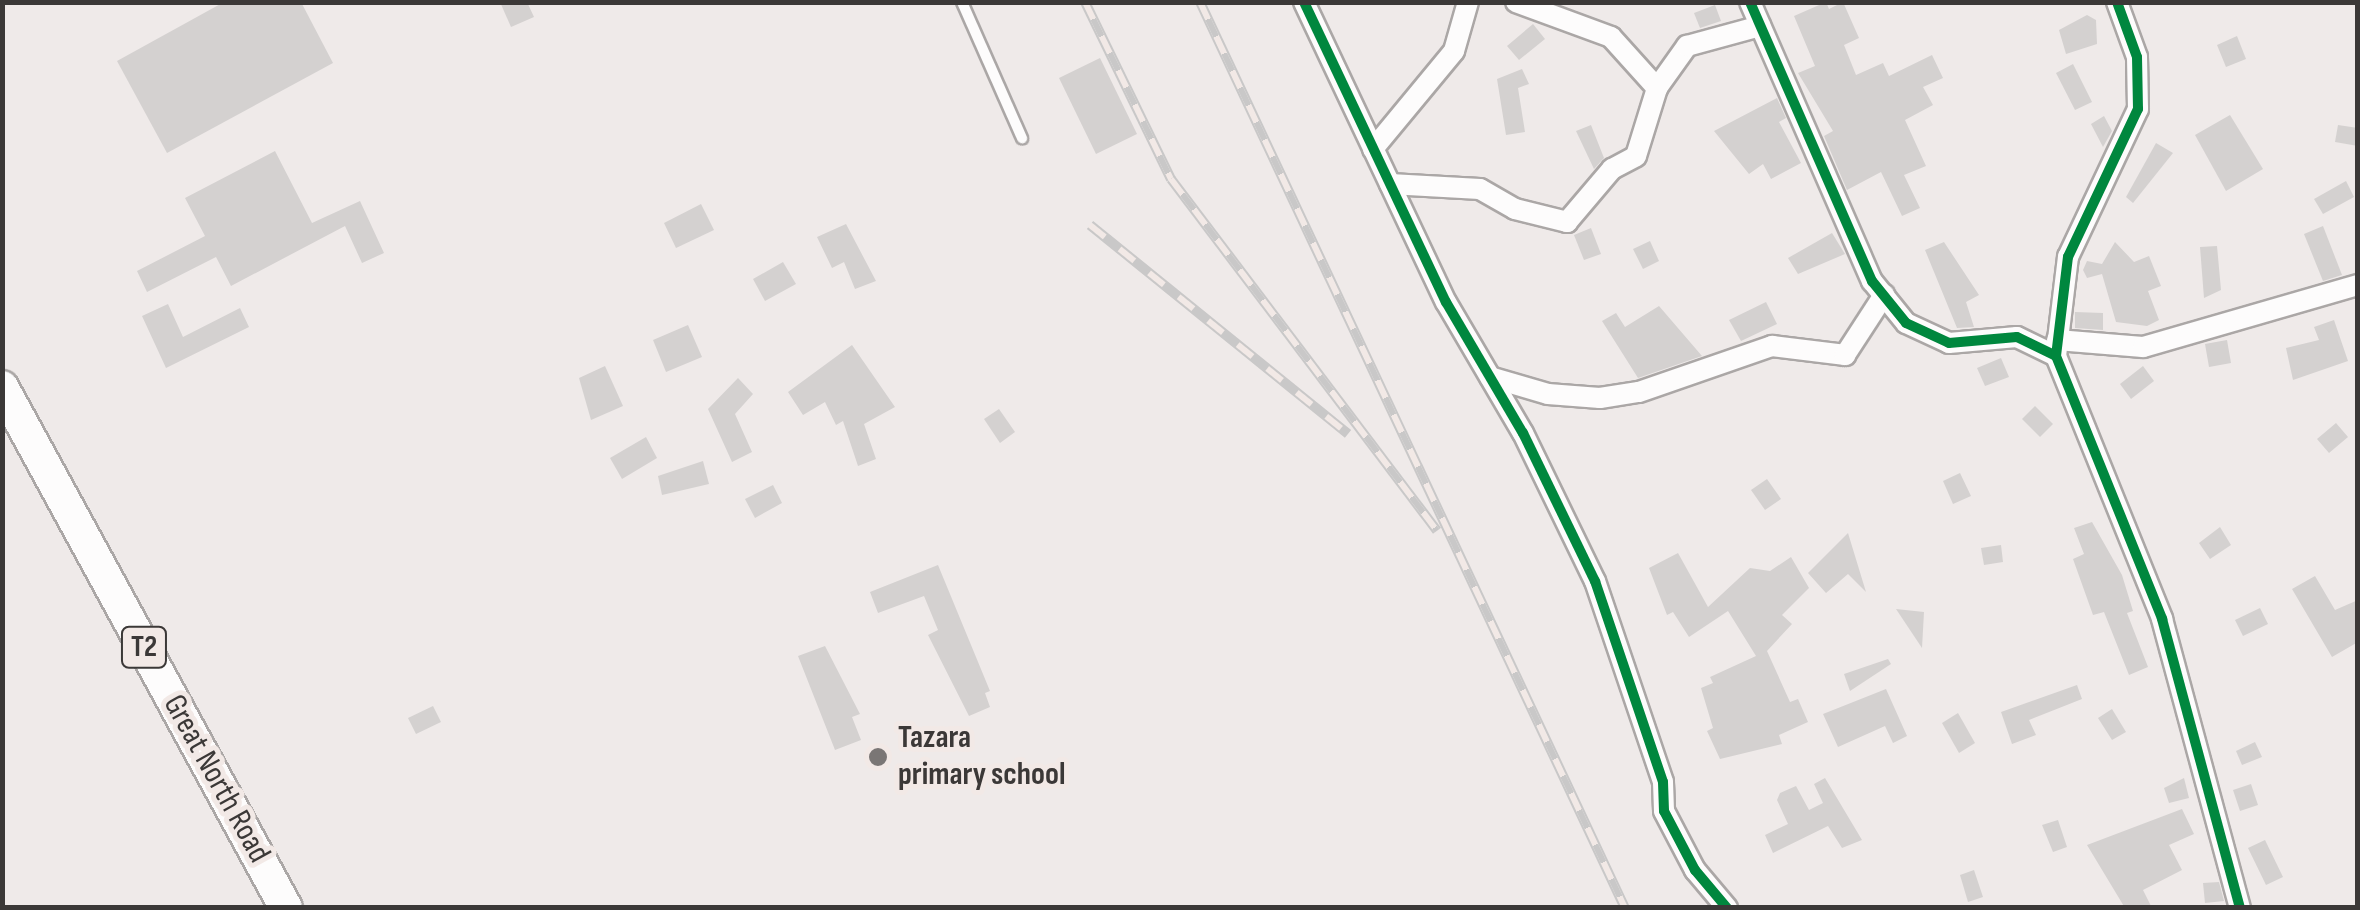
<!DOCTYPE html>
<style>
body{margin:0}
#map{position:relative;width:2360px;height:910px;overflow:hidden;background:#efeae9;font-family:"Sofia Sans Condensed",sans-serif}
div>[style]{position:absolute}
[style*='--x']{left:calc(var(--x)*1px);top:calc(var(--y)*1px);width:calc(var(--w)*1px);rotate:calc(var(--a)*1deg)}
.building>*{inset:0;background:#d4d1d0}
.roads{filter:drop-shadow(2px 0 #aba7a6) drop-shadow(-2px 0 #aba7a6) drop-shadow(0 2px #aba7a6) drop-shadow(0 -2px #aba7a6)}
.service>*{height:10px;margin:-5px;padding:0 5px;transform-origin:5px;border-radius:5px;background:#fdfcfc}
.minor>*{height:20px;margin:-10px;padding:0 10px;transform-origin:10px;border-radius:10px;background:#fdfcfc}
.trunk>*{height:32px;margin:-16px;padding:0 16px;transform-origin:16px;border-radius:16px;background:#fdfcfc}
.rail>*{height:10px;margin-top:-5px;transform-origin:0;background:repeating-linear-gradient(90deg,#f2e9e6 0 19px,#c9c8c8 0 38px);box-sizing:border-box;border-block:2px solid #c9c8c8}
.cycleway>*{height:10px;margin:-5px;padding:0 5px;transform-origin:5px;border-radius:5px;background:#00873e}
.dots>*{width:28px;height:28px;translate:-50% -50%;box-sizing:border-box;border:5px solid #f2e9e6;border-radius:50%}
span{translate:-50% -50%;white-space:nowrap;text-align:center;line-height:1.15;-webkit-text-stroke:10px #f2e9e6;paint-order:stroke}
.shield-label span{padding:2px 8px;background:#f2e9e6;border:2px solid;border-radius:8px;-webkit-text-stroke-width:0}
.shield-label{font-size:30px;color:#3b3837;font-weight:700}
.poi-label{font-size:32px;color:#3b3837;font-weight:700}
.left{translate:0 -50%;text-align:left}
.street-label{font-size:32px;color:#3b3837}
.frame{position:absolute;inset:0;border:5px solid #3b3837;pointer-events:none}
</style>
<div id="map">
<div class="building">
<i style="clip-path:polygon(224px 2px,301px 2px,333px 63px,167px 153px,117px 61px)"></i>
<i style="clip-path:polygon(500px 2px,527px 2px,534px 17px,511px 27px)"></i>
<i style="clip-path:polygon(1826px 2px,1829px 9px,1843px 2px,1859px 38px,1844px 45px,1856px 75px,1883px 63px,1889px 76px,1932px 55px,1943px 78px,1923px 87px,1933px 105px,1905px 120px,1926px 166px,1904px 175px,1920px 208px,1902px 216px,1881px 172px,1847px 190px,1824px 136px,1833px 131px,1798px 73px,1815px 66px,1794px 16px)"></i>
<i style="clip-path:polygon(1715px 5px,1721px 21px,1700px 28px,1694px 13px)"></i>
<i style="clip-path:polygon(2087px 15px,2096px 20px,2097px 44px,2066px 54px,2059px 30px)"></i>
<i style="clip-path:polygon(1533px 24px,1545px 39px,1519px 60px,1507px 46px)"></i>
<i style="clip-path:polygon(2237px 36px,2246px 59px,2226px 67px,2217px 45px)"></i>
<i style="clip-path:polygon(1100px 58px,1137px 134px,1096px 154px,1059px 78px)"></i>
<i style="clip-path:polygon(2073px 64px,2092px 102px,2075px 110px,2056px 73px)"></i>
<i style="clip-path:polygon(1522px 69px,1529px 84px,1518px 88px,1525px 132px,1506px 135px,1497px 79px)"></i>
<i style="clip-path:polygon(1777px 98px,1786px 118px,1779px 122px,1801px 163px,1771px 179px,1763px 164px,1749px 174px,1714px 131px)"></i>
<i style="clip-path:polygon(2230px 115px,2263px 169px,2226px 191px,2195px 135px)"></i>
<i style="clip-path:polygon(2104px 116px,2112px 131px,2103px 147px,2091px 124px)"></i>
<i style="clip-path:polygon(1591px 125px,1604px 158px,1594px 169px,1576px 131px)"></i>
<i style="clip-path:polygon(2338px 125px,2358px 128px,2358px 146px,2335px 142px)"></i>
<i style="clip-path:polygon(2156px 143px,2173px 153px,2133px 203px,2126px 197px)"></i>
<i style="clip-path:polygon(275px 151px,312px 223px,360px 201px,384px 253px,362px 263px,345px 226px,231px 286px,216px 257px,147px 292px,137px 271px,205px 236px,185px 198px)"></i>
<i style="clip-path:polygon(2346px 181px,2354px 197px,2323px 214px,2314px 199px)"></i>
<i style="clip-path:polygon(701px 204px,714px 230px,676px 248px,664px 223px)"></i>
<i style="clip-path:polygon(846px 224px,876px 281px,855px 289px,844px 262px,832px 268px,817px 237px)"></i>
<i style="clip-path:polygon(2323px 226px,2342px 275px,2323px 281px,2304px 234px)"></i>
<i style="clip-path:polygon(1591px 228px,1601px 254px,1584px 260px,1574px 235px)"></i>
<i style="clip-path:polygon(1832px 233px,1845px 254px,1798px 274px,1788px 258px)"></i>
<i style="clip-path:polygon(1650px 241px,1659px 261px,1643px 269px,1633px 249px)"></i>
<i style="clip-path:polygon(1944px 242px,1979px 295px,1966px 302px,1974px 327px,1957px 328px,1925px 250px)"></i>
<i style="clip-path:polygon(2115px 242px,2134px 262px,2149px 256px,2161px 286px,2148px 291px,2159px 320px,2147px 326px,2116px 322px,2102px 274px,2087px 278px,2083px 270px,2087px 261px,2102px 264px)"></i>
<i style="clip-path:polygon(2217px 246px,2221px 290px,2204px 298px,2200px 247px)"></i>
<i style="clip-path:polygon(783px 262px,796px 284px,765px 301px,753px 279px)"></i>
<i style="clip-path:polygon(1766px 302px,1777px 324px,1741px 341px,1729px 320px)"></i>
<i style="clip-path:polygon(168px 304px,183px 337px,240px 308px,249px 327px,166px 368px,142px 316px)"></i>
<i style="clip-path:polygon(1659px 306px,1702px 356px,1638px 378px,1602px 321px,1616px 313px,1625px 327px)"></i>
<i style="clip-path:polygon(2075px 312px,2103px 313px,2103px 330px,2075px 328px)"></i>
<i style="clip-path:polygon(2334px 320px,2348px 361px,2293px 380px,2286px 348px,2319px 340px,2314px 327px)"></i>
<i style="clip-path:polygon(688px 325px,702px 357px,666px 372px,653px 340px)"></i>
<i style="clip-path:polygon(2227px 340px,2231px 363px,2209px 367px,2205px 344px)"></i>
<i style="clip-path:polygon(852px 345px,895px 407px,864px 424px,876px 459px,858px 466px,843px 421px,836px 425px,825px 402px,803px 415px,788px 392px)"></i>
<i style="clip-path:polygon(2001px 358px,2009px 377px,1985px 386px,1977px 368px)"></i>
<i style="clip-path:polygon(605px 366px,623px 406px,591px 420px,579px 378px)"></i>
<i style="clip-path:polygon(2143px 366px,2154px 381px,2131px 399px,2120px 384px)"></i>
<i style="clip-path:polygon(738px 378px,753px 394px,735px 414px,752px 452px,732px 462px,708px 409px)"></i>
<i style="clip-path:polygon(2035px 406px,2053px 424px,2040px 437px,2022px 419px)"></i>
<i style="clip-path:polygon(999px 409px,1015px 432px,1000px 443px,984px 419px)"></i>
<i style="clip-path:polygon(2336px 423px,2348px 437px,2329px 453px,2317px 439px)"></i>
<i style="clip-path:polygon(646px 437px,657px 458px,622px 479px,610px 458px)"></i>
<i style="clip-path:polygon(703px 461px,709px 484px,662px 495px,658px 476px)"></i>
<i style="clip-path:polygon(1960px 473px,1971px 496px,1953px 504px,1943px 481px)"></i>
<i style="clip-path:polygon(1767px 479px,1781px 499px,1765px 510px,1751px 490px)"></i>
<i style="clip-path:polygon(773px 485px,782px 503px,755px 518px,745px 499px)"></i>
<i style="clip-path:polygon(2092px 522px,2122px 575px,2133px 611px,2127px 613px,2148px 667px,2129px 675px,2104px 612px,2093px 615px,2073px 559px,2084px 554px,2074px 528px)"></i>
<i style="clip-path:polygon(2220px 527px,2231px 545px,2210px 559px,2199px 543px)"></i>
<i style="clip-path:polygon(1848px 533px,1866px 592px,1848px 574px,1826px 593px,1808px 573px)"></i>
<i style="clip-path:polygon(2001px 545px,2003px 562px,1984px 565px,1981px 548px)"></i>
<i style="clip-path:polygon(1678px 553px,1708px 607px,1750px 568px,1770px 571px,1791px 557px,1809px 588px,1782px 615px,1792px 624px,1767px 651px,1790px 702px,1798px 699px,1808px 722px,1779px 735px,1782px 744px,1720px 759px,1707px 731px,1713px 728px,1701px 688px,1713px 683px,1710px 677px,1756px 656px,1728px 611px,1689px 637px,1673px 612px,1667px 615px,1649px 568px)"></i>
<i style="clip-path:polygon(938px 565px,990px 691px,985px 693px,990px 707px,969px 716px,928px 635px,938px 630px,924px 596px,878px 613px,870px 592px)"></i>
<i style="clip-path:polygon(2315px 576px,2335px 610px,2358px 600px,2358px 642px,2332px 657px,2292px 589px)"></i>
<i style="clip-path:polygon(2260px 608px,2268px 624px,2243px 636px,2235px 620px)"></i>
<i style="clip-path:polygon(1896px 609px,1924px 612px,1922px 648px)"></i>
<i style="clip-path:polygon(825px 646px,860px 714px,852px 717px,861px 740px,835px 750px,798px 656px)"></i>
<i style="clip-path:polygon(1888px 659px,1891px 664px,1850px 691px,1844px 674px)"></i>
<i style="clip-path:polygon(2077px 685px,2082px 699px,2029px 720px,2036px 735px,2012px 744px,2001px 712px)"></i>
<i style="clip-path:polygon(1886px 689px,1907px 736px,1893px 743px,1885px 726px,1838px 747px,1823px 714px)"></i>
<i style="clip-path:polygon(433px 706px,441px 722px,416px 734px,408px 718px)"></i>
<i style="clip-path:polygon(2112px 709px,2126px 732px,2112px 740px,2098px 718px)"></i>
<i style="clip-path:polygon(1958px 713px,1975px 743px,1959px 753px,1942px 723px)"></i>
<i style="clip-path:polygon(2255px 742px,2262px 757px,2242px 765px,2236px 751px)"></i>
<i style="clip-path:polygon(1825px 778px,1862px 840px,1842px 848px,1828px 826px,1773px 853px,1765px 835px,1788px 824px,1777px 800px,1780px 793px,1796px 786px,1809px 810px,1823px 803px,1814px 784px)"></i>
<i style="clip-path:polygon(2184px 778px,2189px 798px,2169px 803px,2164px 788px)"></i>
<i style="clip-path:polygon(2251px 784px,2258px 805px,2240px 811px,2233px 790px)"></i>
<i style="clip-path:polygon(2182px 809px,2194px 834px,2169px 845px,2182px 870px,2143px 890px,2152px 908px,2125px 908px,2087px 845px)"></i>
<i style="clip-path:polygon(2058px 820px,2067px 847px,2053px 852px,2042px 825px)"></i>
<i style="clip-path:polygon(2265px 840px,2283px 877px,2266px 885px,2248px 848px)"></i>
<i style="clip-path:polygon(1974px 870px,1983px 897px,1968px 902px,1960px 875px)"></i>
<i style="clip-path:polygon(2219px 882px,2224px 901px,2205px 903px,2203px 883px)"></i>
</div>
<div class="roads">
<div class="service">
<i style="--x:962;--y:2;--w:149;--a:66.2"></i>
</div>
<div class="minor">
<i style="--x:1304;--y:2;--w:332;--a:64.7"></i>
<i style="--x:1446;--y:302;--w:152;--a:59.6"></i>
<i style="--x:1523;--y:433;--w:165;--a:64.1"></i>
<i style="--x:1595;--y:581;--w:212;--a:71.3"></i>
<i style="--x:1663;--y:782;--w:29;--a:88"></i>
<i style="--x:1664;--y:811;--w:67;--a:62.3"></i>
<i style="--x:1695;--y:870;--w:50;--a:49.9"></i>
<i style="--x:1516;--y:2;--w:101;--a:20.2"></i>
<i style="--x:1611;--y:37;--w:69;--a:48"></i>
<i style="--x:1750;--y:2;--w:305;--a:66.4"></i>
<i style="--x:1872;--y:281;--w:54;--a:51"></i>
<i style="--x:1906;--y:323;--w:47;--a:24.9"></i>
<i style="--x:1949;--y:343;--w:68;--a:-5"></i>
<i style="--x:2017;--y:337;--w:43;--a:26"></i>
<i style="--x:2056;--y:356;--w:284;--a:68"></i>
<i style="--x:2162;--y:619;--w:299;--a:74.9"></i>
<i style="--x:1373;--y:149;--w:127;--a:-50.4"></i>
<i style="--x:1454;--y:51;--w:51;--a:-74.1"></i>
<i style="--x:1390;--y:184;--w:90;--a:3.2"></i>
<i style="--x:1480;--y:189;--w:40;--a:29.7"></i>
<i style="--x:1515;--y:209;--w:54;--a:14"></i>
<i style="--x:1567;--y:222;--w:70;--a:-49.7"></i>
<i style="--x:1612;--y:169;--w:27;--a:-28"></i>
<i style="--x:1636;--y:156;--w:71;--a:-72.8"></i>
<i style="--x:1657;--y:88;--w:52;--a:-54.5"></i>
<i style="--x:1687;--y:46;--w:76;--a:-15.3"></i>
<i style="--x:2057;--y:340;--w:86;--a:4.7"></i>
<i style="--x:2143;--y:347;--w:224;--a:-16.1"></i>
<i style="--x:2056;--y:356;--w:100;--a:-83.1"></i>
<i style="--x:2068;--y:257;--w:164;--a:-64.7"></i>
<i style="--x:2138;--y:109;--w:52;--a:-91.1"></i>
<i style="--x:2137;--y:57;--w:59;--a:-110"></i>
<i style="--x:1490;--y:377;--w:60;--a:16.3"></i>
<i style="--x:1548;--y:394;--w:52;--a:4.4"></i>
<i style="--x:1600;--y:398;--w:39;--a:-9"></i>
<i style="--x:1639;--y:392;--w:141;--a:-19.1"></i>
<i style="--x:1772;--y:346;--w:74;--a:7"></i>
<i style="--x:1845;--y:355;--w:72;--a:-57"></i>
</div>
<div class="trunk">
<i style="--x:2;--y:387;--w:593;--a:61.4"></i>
</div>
</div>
<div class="rail">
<i style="--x:1085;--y:2;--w:197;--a:64.1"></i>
<i style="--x:1171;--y:179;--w:441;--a:52.9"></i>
<i style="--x:1200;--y:2;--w:1001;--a:64.87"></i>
<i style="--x:1090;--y:225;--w:332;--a:39"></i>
</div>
<div class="cycleway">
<i style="--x:1304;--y:2;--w:332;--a:64.7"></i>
<i style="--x:1446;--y:302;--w:152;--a:59.6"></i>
<i style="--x:1523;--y:433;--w:165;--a:64.1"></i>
<i style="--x:1595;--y:581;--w:212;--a:71.3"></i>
<i style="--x:1663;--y:782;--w:29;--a:88"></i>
<i style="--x:1664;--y:811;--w:67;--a:62.3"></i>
<i style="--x:1695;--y:870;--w:50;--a:49.9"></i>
<i style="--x:1750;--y:2;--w:305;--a:66.4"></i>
<i style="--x:1872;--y:281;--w:54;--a:51"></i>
<i style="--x:1906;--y:323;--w:47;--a:24.9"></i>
<i style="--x:1949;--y:343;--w:68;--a:-5"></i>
<i style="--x:2017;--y:337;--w:43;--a:26"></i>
<i style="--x:2056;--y:356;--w:284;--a:68"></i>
<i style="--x:2162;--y:619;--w:299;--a:74.9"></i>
<i style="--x:2056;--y:356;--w:100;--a:-83.1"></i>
<i style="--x:2068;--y:257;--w:164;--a:-64.7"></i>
<i style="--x:2138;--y:109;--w:52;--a:-91.1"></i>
<i style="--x:2137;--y:57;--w:59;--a:-110"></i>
</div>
<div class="dots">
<i style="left:878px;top:757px;background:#7a7675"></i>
</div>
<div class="shield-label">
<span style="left:144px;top:647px">T2</span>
</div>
<div class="poi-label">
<span class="left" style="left:898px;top:757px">Tazara<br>primary school</span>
</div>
<div class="street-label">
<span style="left:216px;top:779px;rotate:61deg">Great North Road</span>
</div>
<div class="frame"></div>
</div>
